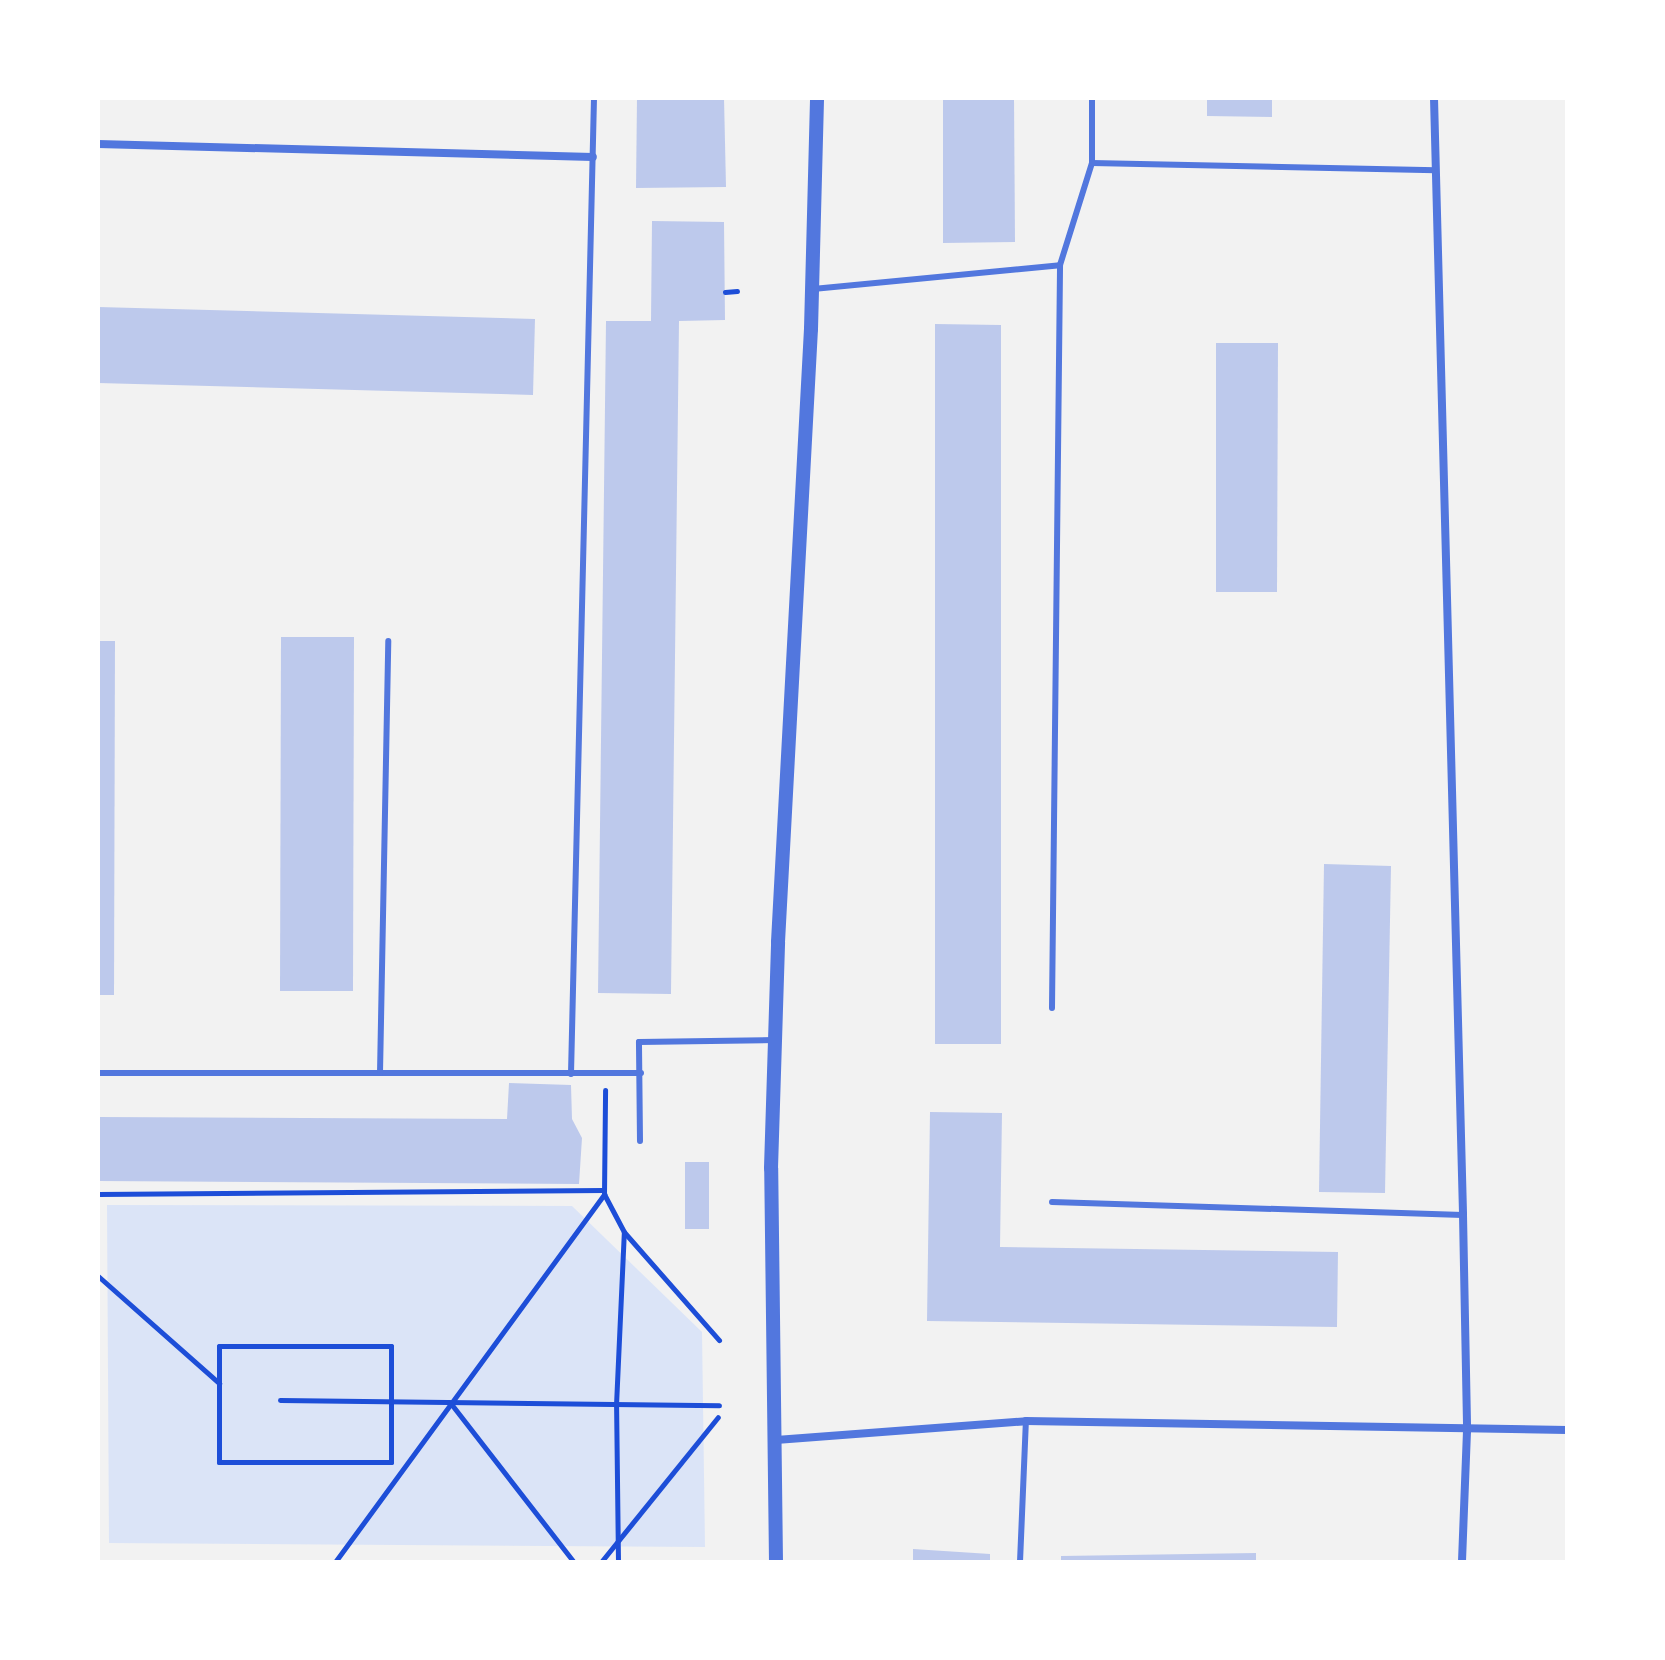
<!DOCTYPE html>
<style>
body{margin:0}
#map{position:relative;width:1665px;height:1660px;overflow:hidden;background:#f2f2f2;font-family:Raleway,sans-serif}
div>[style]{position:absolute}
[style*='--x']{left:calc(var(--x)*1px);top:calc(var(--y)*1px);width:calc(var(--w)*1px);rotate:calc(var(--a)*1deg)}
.green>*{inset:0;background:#dbe4f7}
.building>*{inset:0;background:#bdc9ec}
.path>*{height:5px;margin:-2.5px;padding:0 2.5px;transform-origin:2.5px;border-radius:2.5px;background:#1d4ed8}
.service>*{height:6px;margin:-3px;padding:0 3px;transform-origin:3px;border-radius:3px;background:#5277de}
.minor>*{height:8px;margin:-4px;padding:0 4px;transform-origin:4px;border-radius:4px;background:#5277de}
.tertiary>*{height:14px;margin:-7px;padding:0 7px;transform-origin:7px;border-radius:7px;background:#5277de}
span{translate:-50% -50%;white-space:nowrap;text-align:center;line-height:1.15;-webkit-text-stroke:8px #fff;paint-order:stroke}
.frame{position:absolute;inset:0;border:100px solid #fff;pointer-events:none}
</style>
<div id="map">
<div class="green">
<i style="clip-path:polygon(107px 1205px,572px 1206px,702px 1332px,705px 1547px,109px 1543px)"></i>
</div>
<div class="building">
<i style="clip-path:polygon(637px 98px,724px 98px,726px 187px,636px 188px)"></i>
<i style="clip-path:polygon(943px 98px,1014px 98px,1015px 242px,943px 243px)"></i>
<i style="clip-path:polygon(1207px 98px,1272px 98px,1272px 117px,1207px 116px)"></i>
<i style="clip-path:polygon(652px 221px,724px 222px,725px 320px,679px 321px,671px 994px,598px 993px,606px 321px,651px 321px)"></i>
<i style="clip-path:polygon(98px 307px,535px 319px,533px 395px,98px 383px)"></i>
<i style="clip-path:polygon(935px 324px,1001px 325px,1001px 1044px,935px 1044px)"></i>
<i style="clip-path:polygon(1216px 343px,1278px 343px,1277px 592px,1216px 592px)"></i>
<i style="clip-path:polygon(281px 637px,354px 637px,353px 991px,280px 991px)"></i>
<i style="clip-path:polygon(98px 641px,115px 641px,114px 995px,98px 995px)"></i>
<i style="clip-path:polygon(1324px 864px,1391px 866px,1385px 1193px,1319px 1192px)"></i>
<i style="clip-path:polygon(509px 1083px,571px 1085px,572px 1119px,582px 1138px,579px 1184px,98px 1181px,98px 1117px,507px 1119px)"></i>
<i style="clip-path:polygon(930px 1112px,1002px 1113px,1000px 1247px,1338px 1252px,1337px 1327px,927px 1321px)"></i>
<i style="clip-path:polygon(685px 1162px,709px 1162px,709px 1229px,685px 1229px)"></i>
<i style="clip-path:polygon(913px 1549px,990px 1554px,990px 1562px,913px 1562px)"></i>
<i style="clip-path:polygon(1256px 1553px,1256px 1562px,1061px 1562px,1061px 1556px)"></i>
</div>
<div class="path">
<i style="--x:725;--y:292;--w:12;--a:-5"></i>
<i style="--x:98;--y:1194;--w:506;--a:-0.45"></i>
<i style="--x:604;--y:1194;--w:43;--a:62.2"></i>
<i style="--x:624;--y:1232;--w:144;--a:48.7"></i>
<i style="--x:98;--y:1276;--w:162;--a:41.5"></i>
<i style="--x:219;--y:1383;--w:37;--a:-90"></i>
<i style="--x:219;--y:1346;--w:172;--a:0"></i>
<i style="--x:391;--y:1346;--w:116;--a:90"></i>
<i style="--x:391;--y:1462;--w:172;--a:180"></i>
<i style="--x:219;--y:1462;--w:79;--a:-90"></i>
<i style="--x:280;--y:1400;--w:439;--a:0.7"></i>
<i style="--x:452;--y:1405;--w:199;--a:52.2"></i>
<i style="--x:335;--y:1562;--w:456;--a:-53.8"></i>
<i style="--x:604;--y:1194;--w:104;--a:-89.4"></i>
<i style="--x:601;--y:1562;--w:186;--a:-51.1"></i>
<i style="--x:618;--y:1562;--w:157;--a:-90.7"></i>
<i style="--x:616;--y:1405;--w:173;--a:-87.4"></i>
</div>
<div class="service">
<i style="--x:1092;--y:98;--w:65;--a:90"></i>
<i style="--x:813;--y:289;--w:248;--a:-5.5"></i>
<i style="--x:1060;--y:265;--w:107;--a:-72.6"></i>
<i style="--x:1092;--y:163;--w:344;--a:1.2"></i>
<i style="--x:1052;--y:1008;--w:743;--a:-89.38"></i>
<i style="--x:98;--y:1073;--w:543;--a:0"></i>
<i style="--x:380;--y:1073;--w:432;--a:-88.9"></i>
<i style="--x:571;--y:1074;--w:976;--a:-88.65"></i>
<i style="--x:640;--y:1141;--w:99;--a:-90.6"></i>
<i style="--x:639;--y:1042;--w:136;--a:-0.8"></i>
<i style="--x:1052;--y:1202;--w:411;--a:1.8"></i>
<i style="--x:1020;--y:1562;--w:141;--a:-87.6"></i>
</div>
<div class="minor">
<i style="--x:1434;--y:98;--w:1117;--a:88.51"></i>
<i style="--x:1463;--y:1215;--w:216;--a:88.9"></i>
<i style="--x:1467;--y:1431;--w:131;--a:92.2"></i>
<i style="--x:98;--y:144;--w:495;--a:1.5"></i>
<i style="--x:776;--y:1440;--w:251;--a:-4.3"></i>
<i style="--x:1026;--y:1421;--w:541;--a:0.95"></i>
</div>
<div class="tertiary">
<i style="--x:776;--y:1562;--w:394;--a:-90.7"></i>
<i style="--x:771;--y:1168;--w:226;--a:-88.2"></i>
<i style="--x:778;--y:942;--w:614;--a:-86.92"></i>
<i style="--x:811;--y:329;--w:231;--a:-88.5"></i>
</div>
<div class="frame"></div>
</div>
